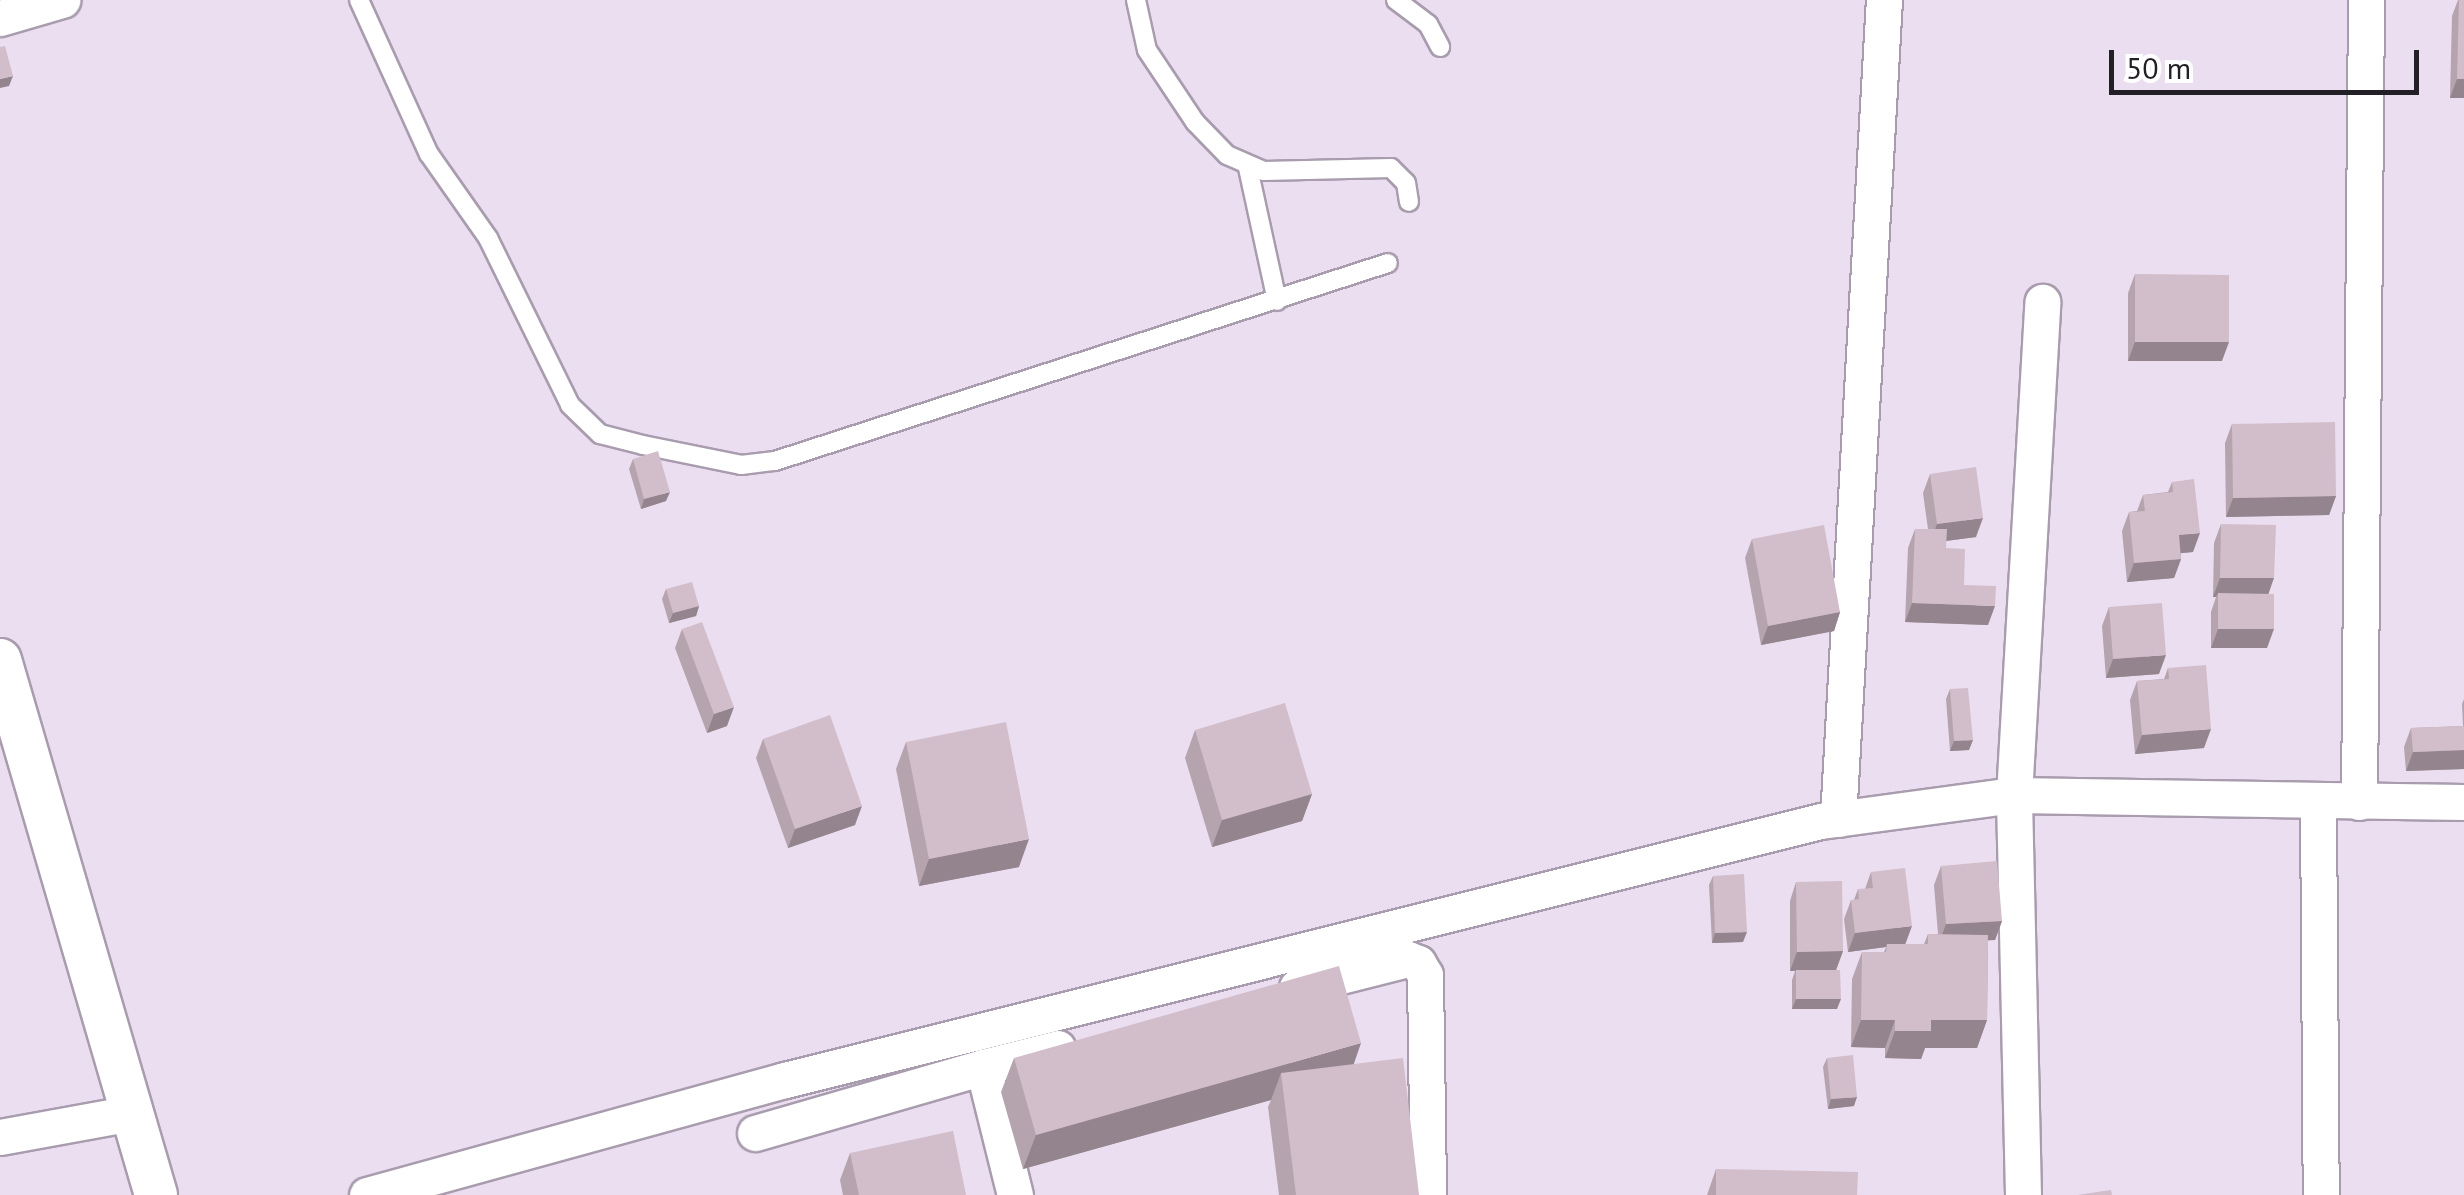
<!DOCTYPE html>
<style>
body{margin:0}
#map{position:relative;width:2464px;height:1195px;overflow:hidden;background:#ebdef1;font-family:"PT Sans",sans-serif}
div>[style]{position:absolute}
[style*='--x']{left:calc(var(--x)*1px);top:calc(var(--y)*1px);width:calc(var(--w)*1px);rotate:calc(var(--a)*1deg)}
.roads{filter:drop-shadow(2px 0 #a89cae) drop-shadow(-2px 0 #a89cae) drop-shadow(0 2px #a89cae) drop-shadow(0 -2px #a89cae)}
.service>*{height:18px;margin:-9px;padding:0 9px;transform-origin:9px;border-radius:9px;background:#fff}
.minor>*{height:35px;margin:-17.5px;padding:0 17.5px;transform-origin:17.5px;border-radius:17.5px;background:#fff}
.tertiary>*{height:42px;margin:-21px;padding:0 21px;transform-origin:21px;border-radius:21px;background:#fff}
.wall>*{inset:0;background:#b5a3ae}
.shaded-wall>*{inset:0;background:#93848d}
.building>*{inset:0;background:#d2bdca}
span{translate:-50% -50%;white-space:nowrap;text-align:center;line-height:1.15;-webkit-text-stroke:9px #fff;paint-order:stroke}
.scale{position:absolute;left:2109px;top:50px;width:310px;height:45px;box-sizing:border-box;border:5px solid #231f26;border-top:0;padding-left:12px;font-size:30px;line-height:35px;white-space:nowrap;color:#231f26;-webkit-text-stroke:8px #fff;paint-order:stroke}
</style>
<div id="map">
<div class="roads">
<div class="service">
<i style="--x:359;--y:0;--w:169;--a:65.6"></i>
<i style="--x:429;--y:154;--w:103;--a:54.9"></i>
<i style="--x:488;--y:238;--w:186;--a:63.8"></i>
<i style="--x:570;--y:405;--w:42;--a:44"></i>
<i style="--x:600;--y:434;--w:44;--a:14.3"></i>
<i style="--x:643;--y:445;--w:100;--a:11.5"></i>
<i style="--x:741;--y:465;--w:34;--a:-7"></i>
<i style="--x:775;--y:461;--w:644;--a:-17.9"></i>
<i style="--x:1136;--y:0;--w:51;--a:77.6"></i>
<i style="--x:1147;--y:50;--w:87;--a:56.3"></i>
<i style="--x:1195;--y:122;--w:46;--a:45.9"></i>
<i style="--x:1227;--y:155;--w:40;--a:23.4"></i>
<i style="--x:1264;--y:171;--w:127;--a:-1.4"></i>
<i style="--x:1391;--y:168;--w:21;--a:45"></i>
<i style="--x:1406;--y:183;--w:19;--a:81"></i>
<i style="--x:1396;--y:0;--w:40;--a:37"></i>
<i style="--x:1428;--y:24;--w:26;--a:62"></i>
<i style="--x:1248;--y:168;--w:136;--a:77.7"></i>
</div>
<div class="minor">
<i style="--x:0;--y:18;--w:65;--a:-16.2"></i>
<i style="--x:2359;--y:802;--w:802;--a:-89.5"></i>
<i style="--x:2318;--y:804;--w:391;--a:89.6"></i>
<i style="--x:1838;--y:819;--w:820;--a:-86.79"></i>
<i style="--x:1297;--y:987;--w:114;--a:-14.2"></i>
<i style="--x:1408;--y:959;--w:11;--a:22"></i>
<i style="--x:1418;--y:963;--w:14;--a:60"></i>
<i style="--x:1425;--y:975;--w:220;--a:89.2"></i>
<i style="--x:755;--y:1133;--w:237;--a:-16.1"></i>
<i style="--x:0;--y:1137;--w:134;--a:-10.3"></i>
<i style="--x:367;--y:1195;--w:434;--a:-15.4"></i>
<i style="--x:785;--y:1080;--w:1068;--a:-14.04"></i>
<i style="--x:1821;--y:821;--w:195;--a:-7.7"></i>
<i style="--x:2014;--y:795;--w:450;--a:0.9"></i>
<i style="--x:1015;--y:1195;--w:132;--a:-104"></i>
<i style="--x:983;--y:1067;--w:77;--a:-14.2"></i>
<i style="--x:2023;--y:1195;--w:400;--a:-91.3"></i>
<i style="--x:2014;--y:795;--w:494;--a:-86.7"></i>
</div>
<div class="tertiary">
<i style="--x:0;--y:660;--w:557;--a:73.74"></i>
</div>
</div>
<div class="wall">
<i style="clip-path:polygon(2458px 0,2464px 0,2464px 98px,2450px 98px,2452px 16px)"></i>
<i style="clip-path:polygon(2135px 274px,2222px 361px,2128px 361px,2128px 293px)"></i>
<i style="clip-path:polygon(2232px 424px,2336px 496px,2329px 515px,2226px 517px,2225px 443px)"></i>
<i style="clip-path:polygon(633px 459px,666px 501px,641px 509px,629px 469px)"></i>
<i style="clip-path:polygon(1930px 474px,1976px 537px,1946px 541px,1946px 548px,1964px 585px,1988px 625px,1905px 622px,1908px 548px,1915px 529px,1928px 529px,1923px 493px)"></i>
<i style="clip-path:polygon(2172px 482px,2193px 552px,2181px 553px,2181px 559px,2174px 578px,2127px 582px,2122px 531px,2129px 512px,2137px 511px,2143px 495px,2168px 492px)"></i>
<i style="clip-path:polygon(2221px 524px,2269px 594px,2267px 648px,2211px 648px,2211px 612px,2216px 597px,2213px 597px,2214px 543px)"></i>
<i style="clip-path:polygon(1752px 539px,1840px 612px,1834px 631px,1761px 645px,1745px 558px)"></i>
<i style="clip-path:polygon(666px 589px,699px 606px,696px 616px,669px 623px,662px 599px)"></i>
<i style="clip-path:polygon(2109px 607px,2159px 674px,2106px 678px,2102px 626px)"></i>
<i style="clip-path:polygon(682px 629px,727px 726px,707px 733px,675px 648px)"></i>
<i style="clip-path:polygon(2168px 668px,2204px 748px,2135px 754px,2130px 700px,2137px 681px,2164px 679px)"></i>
<i style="clip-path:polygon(1950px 689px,1969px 750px,1950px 751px,1946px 699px)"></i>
<i style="clip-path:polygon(2464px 699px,2464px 769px,2406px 771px,2404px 747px,2411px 728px,2463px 726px,2462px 704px)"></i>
<i style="clip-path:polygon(1195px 730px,1312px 794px,1302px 821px,1212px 847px,1185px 758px)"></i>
<i style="clip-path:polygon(763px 739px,855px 825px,788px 848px,756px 758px)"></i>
<i style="clip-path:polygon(906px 742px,1019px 867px,919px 886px,896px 769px)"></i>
<i style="clip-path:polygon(1941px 866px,2002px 921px,1995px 940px,1988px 940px,1987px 1020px,1977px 1048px,1925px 1048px,1921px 1059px,1885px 1058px,1885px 1048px,1851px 1047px,1852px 979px,1862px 952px,1884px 952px,1886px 947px,1848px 952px,1844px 919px,1851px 900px,1854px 900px,1858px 889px,1865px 889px,1871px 872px,1905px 944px,1924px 944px,1928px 934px,1938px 934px,1934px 885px)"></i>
<i style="clip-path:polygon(1713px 876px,1743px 942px,1712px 943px,1709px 885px)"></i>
<i style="clip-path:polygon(1796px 882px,1843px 951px,1836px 970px,1837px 1009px,1792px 1009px,1792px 980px,1795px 971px,1790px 971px,1790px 901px)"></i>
<i style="clip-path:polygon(1014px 1058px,1354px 1064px,1419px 1195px,1279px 1195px,1268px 1107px,1271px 1100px,1023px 1169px,1001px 1092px)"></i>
<i style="clip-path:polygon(1827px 1058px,1854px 1106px,1828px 1109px,1823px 1067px)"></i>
<i style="clip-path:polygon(850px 1153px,966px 1195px,843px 1195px,840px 1180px)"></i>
<i style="clip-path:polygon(1716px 1169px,1857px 1195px,1707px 1195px)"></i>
</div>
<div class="shaded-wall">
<i style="clip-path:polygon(13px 76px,9px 86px,0 88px,0 79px)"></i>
<i style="clip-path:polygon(2457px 79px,2464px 79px,2464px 98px,2450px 98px)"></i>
<i style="clip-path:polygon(2135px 342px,2229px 342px,2222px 361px,2128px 361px)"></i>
<i style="clip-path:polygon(670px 492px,666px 501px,641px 509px,644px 499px)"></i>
<i style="clip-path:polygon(2336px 496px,2329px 515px,2226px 517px,2233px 498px)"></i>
<i style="clip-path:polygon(1983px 518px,1976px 537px,1930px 543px,1937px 524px)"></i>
<i style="clip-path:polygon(2200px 533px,2193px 552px,2172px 554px,2179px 535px)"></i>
<i style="clip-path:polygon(2181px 559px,2174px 578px,2127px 582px,2134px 563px)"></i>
<i style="clip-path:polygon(2220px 578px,2274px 578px,2267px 598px,2218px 593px,2216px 597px,2213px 597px)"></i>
<i style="clip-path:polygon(1912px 603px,1995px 606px,1988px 625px,1905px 622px)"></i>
<i style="clip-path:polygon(699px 606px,696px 616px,669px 623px,673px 613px)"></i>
<i style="clip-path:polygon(1840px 612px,1834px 631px,1761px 645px,1768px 626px)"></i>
<i style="clip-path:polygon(2218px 629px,2274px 629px,2267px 648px,2211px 648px)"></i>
<i style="clip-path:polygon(2166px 655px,2159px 674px,2106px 678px,2113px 659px)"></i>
<i style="clip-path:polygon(734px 707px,727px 726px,707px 733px,714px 714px)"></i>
<i style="clip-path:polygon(2211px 729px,2204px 748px,2135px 754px,2142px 735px)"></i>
<i style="clip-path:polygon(1973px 740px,1969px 750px,1950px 751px,1954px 741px)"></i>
<i style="clip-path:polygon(2464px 750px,2464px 769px,2406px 771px,2413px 752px)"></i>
<i style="clip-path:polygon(1312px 794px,1302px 821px,1212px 847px,1222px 820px)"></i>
<i style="clip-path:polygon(862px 806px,855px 825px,788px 848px,795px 829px)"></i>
<i style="clip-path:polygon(1029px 839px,1019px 867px,919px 886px,929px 859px)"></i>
<i style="clip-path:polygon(2002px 921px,1995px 940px,1939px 943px,1946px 924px)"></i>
<i style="clip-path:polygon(1912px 926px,1905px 945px,1887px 944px,1886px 947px,1848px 952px,1855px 933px)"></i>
<i style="clip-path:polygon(1747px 932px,1743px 942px,1712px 943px,1715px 933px)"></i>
<i style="clip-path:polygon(1843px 951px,1836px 970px,1790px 971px,1797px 952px)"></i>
<i style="clip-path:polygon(1796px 999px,1841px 999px,1837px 1009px,1792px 1009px)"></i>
<i style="clip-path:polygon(1861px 1020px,1895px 1020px,1885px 1048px,1851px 1047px)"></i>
<i style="clip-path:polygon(1931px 1020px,1987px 1020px,1977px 1048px,1925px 1048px,1921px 1059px,1885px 1058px,1895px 1031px)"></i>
<i style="clip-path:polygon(1361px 1043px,1349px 1078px,1281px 1073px,1271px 1100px,1023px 1169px,1036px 1135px)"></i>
<i style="clip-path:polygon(1857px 1097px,1854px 1106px,1828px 1109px,1831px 1099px)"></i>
</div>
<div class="building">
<i style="clip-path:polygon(2459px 0,2464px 0,2464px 79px,2457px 79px)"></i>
<i style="clip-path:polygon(5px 46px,13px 76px,0 79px,0 47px)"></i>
<i style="clip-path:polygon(2135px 274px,2229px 275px,2229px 342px,2135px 342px)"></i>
<i style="clip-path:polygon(2335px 422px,2336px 496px,2233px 498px,2232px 424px)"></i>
<i style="clip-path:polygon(658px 451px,670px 492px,644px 499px,633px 459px)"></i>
<i style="clip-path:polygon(1976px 467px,1983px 518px,1937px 524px,1930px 474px)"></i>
<i style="clip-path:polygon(2194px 479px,2200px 533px,2179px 535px,2181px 559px,2134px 563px,2129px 512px,2145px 511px,2143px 495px,2173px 492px,2172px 482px)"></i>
<i style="clip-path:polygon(2221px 524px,2276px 525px,2274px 578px,2220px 578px)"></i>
<i style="clip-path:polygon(1824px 525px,1840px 612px,1768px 626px,1752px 539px)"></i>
<i style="clip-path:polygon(1915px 529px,1947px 529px,1946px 548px,1965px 549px,1964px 585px,1996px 586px,1995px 606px,1912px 603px)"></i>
<i style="clip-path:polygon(692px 582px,699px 606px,673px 613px,666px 589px)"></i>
<i style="clip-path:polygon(2218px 593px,2274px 594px,2274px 629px,2218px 629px)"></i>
<i style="clip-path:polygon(2162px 603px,2166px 655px,2113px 659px,2109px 607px)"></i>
<i style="clip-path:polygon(702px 622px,734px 707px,714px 714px,682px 629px)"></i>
<i style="clip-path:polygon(2206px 665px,2211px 729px,2142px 735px,2137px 681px,2169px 679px,2168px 668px)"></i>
<i style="clip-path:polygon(1968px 688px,1973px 740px,1954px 741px,1950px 689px)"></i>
<i style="clip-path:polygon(1285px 703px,1312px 794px,1222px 820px,1195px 730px)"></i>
<i style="clip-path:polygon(830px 715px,862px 806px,795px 829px,763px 739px)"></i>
<i style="clip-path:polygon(1006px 722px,1029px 839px,929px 859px,906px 742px)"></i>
<i style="clip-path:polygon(2464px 726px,2464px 750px,2413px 752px,2411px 728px)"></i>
<i style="clip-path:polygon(1997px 861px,2002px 921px,1946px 924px,1941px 866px)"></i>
<i style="clip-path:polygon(1905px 868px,1912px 926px,1855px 933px,1851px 900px,1859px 899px,1858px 889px,1873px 888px,1871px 872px)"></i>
<i style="clip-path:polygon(1744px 874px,1747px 932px,1715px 933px,1713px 876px)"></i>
<i style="clip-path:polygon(1842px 881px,1843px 951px,1797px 952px,1796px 882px)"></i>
<i style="clip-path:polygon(1928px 934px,1988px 935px,1987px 1020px,1931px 1020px,1931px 1031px,1895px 1031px,1895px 1020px,1861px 1020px,1862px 952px,1886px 952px,1887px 944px,1928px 944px)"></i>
<i style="clip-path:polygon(1339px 966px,1361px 1043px,1036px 1135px,1014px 1058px)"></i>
<i style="clip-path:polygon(1796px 970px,1840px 970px,1841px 999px,1796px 999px)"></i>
<i style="clip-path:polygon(1853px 1055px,1857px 1097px,1831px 1099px,1827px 1058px)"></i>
<i style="clip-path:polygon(1403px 1058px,1419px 1195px,1296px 1195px,1281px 1073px)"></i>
<i style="clip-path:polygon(953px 1131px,966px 1195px,859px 1195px,850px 1153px)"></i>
<i style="clip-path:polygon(1716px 1169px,1858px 1172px,1857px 1195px,1716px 1195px)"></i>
<i style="clip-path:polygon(2111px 1190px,2112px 1195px,2077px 1195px)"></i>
</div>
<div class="scale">50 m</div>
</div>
